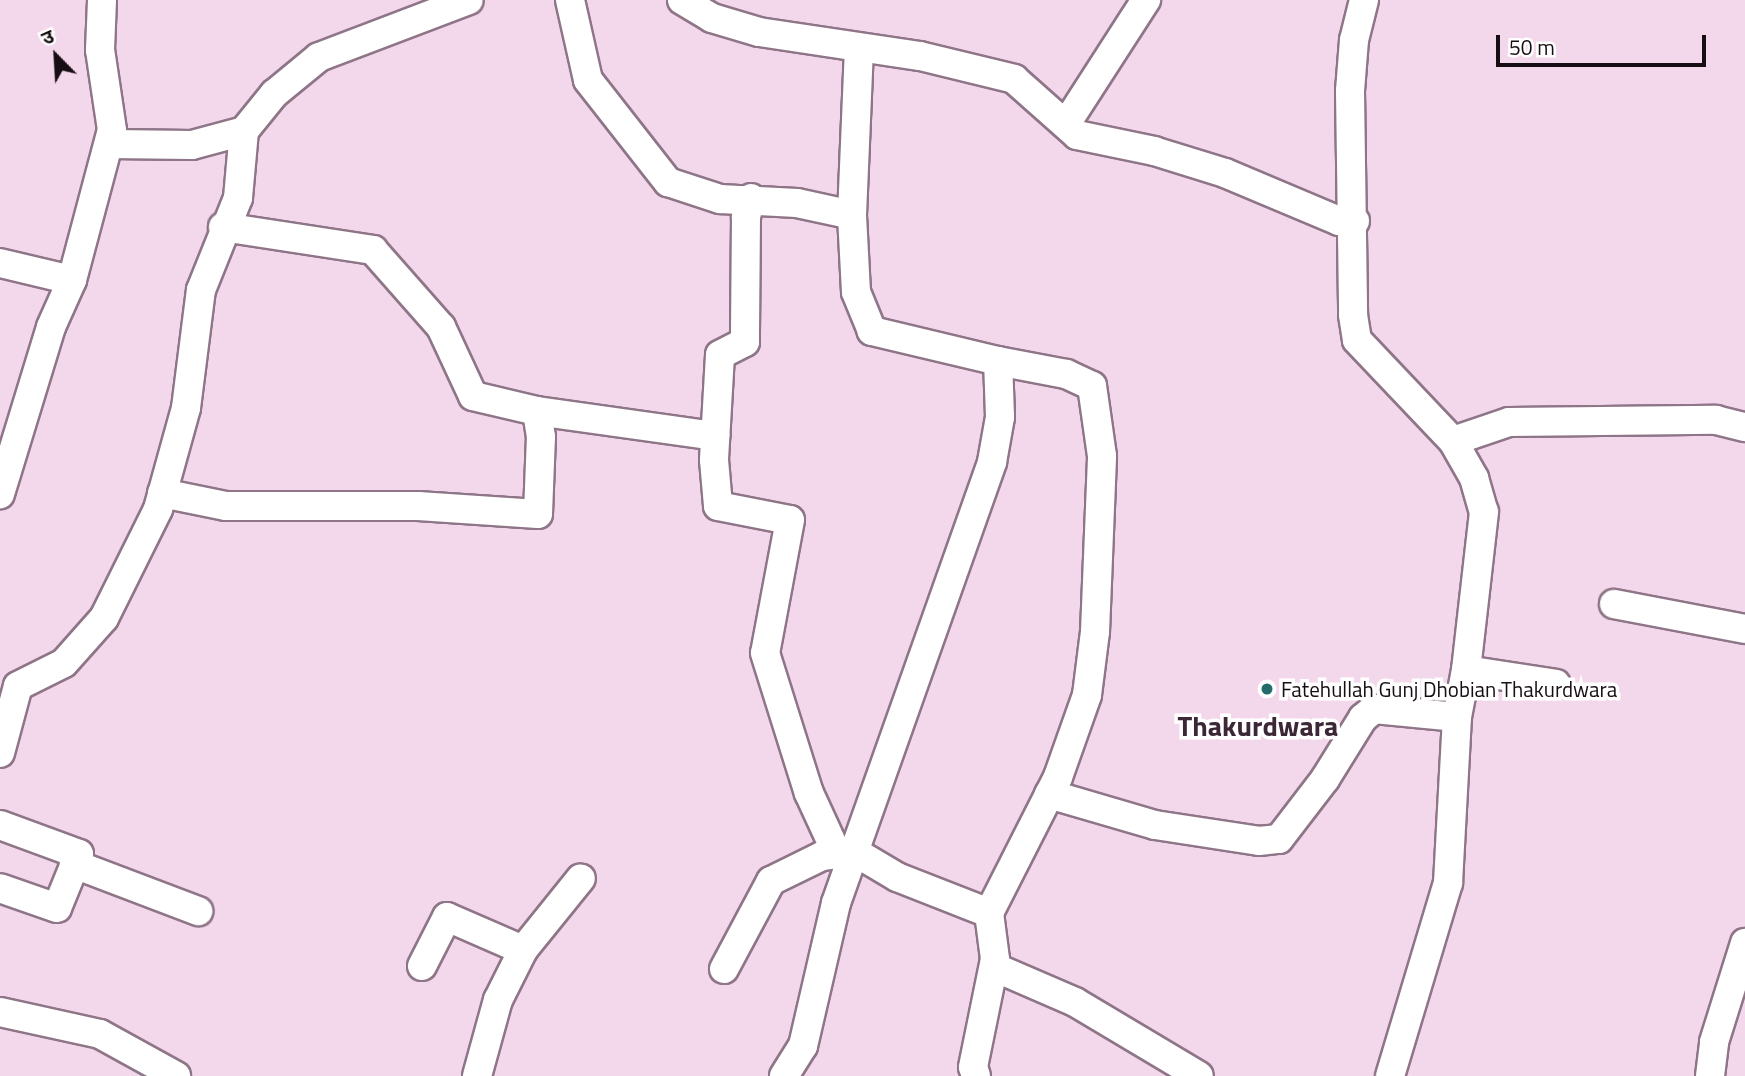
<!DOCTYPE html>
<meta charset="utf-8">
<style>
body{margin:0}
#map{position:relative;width:1745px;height:1076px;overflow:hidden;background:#f3d7ea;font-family:"Titillium Web","Noto Sans Devanagari",sans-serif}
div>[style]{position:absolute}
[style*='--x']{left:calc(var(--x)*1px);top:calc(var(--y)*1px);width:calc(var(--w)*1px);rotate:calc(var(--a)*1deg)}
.roads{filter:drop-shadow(2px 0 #8e7587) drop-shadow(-2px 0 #8e7587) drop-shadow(0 2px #8e7587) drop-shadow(0 -2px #8e7587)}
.street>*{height:28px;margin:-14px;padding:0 14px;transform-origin:14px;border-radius:14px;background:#fff}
.dots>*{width:19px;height:19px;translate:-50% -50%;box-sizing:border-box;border:4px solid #fff;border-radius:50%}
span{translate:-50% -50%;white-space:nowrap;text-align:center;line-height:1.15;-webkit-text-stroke:7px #fff;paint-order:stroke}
.poi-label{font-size:21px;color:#170e14}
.left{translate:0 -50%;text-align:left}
.district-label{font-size:28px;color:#3c2736;font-weight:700}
.north{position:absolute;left:21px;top:21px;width:70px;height:70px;-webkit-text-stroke:5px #fff;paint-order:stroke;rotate:336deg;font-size:19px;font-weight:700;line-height:28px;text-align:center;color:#170e14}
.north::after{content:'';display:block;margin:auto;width:24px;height:32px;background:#170e14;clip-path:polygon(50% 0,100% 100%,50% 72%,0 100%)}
.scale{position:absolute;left:1496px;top:35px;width:210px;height:32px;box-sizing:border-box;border:4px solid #170e14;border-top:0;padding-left:9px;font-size:21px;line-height:24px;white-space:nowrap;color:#170e14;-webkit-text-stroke:5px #fff;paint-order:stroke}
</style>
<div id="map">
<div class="roads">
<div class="street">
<i style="--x:570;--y:0;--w:82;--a:77.3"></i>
<i style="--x:588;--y:80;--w:130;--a:51.9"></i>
<i style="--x:668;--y:182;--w:55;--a:18.1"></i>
<i style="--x:720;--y:199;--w:77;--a:3"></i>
<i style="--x:797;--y:203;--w:56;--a:12.3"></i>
<i style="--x:682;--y:0;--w:35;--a:31"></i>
<i style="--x:712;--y:18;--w:49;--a:16.6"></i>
<i style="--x:759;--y:32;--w:163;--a:8.5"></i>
<i style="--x:920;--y:56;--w:97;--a:13.7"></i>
<i style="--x:1014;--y:79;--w:84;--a:41.6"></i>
<i style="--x:1077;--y:135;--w:79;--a:11.7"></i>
<i style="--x:1154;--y:151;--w:74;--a:17.2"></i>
<i style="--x:1225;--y:173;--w:124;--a:22.8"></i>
<i style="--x:1339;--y:221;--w:16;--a:0"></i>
<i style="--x:1364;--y:0;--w:41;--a:104"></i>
<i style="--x:1354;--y:40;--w:51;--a:94.5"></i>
<i style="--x:1350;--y:91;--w:224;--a:89.2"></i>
<i style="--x:1353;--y:315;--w:25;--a:81"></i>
<i style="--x:1357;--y:340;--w:139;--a:46.5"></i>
<i style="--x:1453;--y:441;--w:43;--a:60.4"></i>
<i style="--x:1474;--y:478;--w:35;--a:74"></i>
<i style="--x:1484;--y:512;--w:159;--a:96.5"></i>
<i style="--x:1066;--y:124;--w:148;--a:-57.2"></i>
<i style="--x:110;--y:144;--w:82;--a:0.7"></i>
<i style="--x:192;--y:145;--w:54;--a:-15.1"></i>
<i style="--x:244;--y:131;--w:48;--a:-51"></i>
<i style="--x:274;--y:94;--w:58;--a:-39.4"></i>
<i style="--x:319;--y:57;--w:160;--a:-20.8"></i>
<i style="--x:751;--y:198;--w:20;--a:105"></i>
<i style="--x:746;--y:217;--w:125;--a:90.5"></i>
<i style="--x:745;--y:342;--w:28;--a:153"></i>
<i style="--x:720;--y:355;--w:105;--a:93.3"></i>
<i style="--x:714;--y:460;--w:46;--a:85"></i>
<i style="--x:718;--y:506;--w:73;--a:11"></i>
<i style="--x:790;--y:520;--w:135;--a:100.6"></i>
<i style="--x:765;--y:653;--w:147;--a:72.6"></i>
<i style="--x:809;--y:793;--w:67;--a:65.3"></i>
<i style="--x:223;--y:227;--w:152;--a:8.7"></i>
<i style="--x:373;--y:250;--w:103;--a:48.6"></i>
<i style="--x:441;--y:327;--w:76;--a:65.1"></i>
<i style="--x:473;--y:396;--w:66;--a:13.2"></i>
<i style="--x:537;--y:411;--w:180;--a:8"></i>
<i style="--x:0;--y:263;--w:74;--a:13.3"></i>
<i style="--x:72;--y:280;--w:51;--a:114.1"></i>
<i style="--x:51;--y:327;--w:175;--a:107"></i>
<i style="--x:72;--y:280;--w:155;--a:-75.1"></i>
<i style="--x:112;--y:130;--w:81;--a:-98.5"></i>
<i style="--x:100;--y:50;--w:50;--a:-87.7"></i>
<i style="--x:1453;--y:441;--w:59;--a:-18.7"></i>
<i style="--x:1509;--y:422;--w:207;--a:-0.6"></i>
<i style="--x:1716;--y:420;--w:30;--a:14"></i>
<i style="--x:162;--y:493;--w:65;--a:11.5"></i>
<i style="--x:226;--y:506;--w:192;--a:0"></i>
<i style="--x:418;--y:506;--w:120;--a:3.8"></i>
<i style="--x:538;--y:514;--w:77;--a:-87.8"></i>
<i style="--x:541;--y:437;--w:26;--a:-99"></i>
<i style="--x:1614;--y:604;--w:133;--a:10.8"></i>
<i style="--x:0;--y:753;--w:69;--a:-75"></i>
<i style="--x:18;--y:686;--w:51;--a:-26.6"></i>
<i style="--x:64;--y:663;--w:60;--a:-48.4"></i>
<i style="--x:104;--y:618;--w:122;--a:-63.6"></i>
<i style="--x:158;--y:509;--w:105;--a:-74.5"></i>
<i style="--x:186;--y:408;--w:119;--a:-82.8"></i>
<i style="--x:201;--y:290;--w:99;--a:-68.1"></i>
<i style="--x:238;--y:198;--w:67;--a:-84.9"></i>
<i style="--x:1049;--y:794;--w:110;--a:16.3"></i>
<i style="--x:1155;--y:825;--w:105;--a:8.7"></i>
<i style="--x:1259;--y:841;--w:20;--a:-6"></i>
<i style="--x:1279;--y:839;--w:76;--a:-52.5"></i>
<i style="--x:1325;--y:779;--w:72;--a:-58.1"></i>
<i style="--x:1363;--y:718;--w:14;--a:-39"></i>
<i style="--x:1374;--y:709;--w:83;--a:5.5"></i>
<i style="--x:1457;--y:717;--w:48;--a:-79.2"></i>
<i style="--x:1466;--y:670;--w:91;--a:8.8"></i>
<i style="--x:0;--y:825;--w:84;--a:20.2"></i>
<i style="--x:79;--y:854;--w:58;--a:112.2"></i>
<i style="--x:57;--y:908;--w:60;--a:-160.7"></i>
<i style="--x:74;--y:864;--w:133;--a:20.8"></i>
<i style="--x:422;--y:966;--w:55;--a:-63"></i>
<i style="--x:447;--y:917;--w:83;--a:23.5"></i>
<i style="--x:994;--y:967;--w:88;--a:23.4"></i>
<i style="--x:1075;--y:1002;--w:144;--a:30.8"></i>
<i style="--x:724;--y:969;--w:100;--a:-61.9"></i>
<i style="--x:771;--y:881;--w:57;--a:-26.1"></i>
<i style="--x:822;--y:856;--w:33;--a:-7"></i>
<i style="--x:855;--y:852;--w:49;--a:30.8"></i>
<i style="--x:897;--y:877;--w:99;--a:21.4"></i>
<i style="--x:0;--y:1012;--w:102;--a:12.4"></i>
<i style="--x:100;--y:1034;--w:87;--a:28.9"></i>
<i style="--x:477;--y:1076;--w:79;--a:-74.6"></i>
<i style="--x:498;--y:1000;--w:56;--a:-63.4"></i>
<i style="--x:523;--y:950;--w:92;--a:-51.1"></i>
<i style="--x:784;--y:1076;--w:36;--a:-58"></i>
<i style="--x:803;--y:1046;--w:147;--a:-77"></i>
<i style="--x:836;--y:903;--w:468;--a:-70.5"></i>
<i style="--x:992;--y:462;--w:46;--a:-79.9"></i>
<i style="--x:1000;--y:417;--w:56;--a:-92"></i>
<i style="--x:998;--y:361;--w:130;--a:-166.6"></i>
<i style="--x:872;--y:331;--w:42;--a:-112.3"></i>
<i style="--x:856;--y:292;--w:77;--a:-93"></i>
<i style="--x:852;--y:215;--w:167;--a:-87.6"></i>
<i style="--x:976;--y:1076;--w:9;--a:-108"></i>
<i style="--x:973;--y:1067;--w:110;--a:-78.5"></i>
<i style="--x:995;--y:959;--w:46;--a:-97.4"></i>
<i style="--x:989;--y:913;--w:153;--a:-63.1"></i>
<i style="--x:1058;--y:777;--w:87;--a:-70.5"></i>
<i style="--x:1087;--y:695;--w:64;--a:-82.8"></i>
<i style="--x:1095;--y:632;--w:176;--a:-87.7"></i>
<i style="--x:1102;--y:456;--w:71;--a:-98.1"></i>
<i style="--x:1092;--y:386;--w:29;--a:-155"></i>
<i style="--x:1066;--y:374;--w:69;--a:-169.2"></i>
<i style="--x:1390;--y:1076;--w:202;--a:-73.3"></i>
<i style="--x:1448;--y:883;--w:166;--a:-86.9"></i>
<i style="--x:1710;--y:1076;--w:34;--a:-83"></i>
<i style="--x:1714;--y:1042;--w:104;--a:-72.6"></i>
</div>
</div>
<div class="dots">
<i style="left:1267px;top:689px;background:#226d6b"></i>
</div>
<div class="poi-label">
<span class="left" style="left:1281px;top:689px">Fatehullah Gunj Dhobian Thakurdwara</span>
</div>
<div class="district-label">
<span style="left:1258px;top:726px">Thakurdwara</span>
</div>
<div class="north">उ</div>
<div class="scale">50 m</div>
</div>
